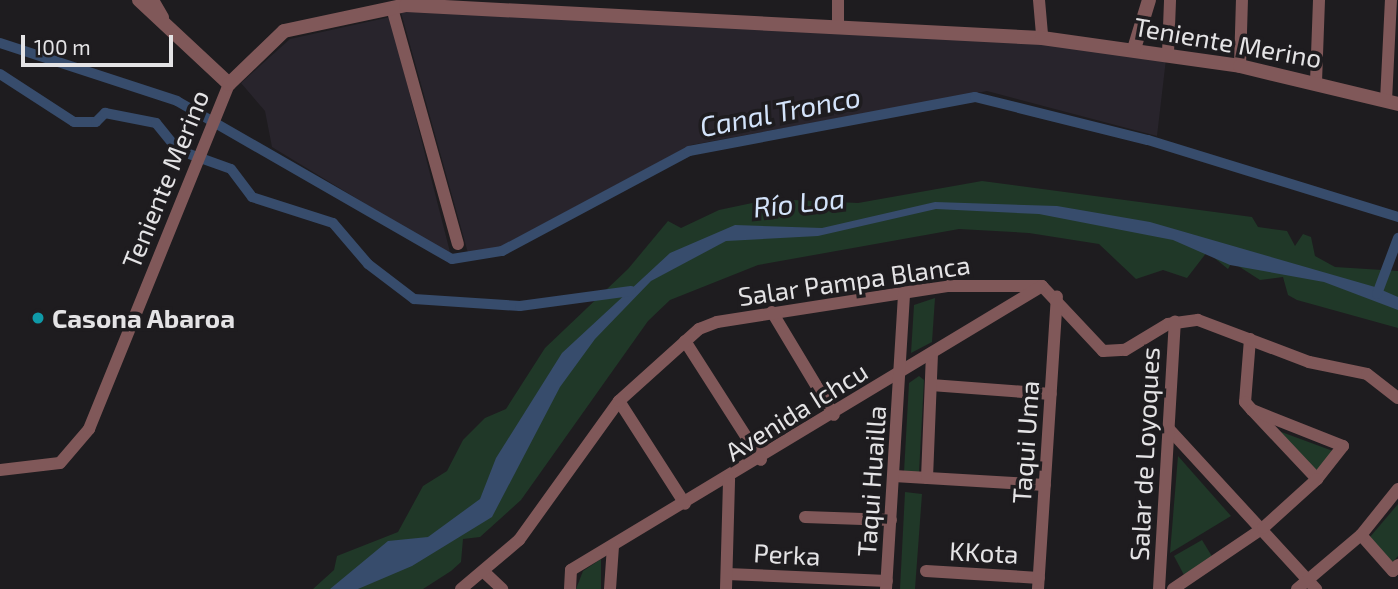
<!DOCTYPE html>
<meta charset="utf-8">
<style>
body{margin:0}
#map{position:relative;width:1398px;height:589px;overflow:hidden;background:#1e1c1f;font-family:"Exo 2",sans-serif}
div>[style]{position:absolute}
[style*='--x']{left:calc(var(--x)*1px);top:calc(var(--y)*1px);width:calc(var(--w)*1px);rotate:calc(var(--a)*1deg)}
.built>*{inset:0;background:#28242c}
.green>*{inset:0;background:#203828}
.water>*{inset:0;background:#374c6c}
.canal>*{height:10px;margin:-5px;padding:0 5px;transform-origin:5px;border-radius:5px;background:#374c6c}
.minor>*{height:12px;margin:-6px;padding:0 6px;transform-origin:6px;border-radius:6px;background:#805859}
.tertiary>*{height:14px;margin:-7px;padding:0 7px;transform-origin:7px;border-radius:7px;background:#805859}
.dots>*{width:19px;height:19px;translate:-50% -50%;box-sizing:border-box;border:4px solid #1e1c1f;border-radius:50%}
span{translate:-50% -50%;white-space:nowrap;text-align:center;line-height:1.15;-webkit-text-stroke:7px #1e1c1f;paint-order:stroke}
.street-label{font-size:26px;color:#e4e3e5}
.poi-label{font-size:26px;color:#e4e3e5;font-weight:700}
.left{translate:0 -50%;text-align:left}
.water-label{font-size:28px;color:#d3e3fa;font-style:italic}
.scale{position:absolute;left:21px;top:35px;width:152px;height:32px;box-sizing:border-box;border:4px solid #e4e3e5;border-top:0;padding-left:9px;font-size:21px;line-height:24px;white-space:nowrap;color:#e4e3e5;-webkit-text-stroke:5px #1e1c1f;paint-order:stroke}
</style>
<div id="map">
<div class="built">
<i style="clip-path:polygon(400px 9px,1041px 42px,1166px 59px,1157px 136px,987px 91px,691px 145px,496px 249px,468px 253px)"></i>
<i style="clip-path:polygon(390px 17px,451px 256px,272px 147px,265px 111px,241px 83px,290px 39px)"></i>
</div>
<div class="green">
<i style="clip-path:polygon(982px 181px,1252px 217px,1258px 227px,1287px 231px,1295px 246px,1303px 234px,1311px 237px,1315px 256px,1335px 267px,1398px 271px,1398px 328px,1297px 300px,1288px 295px,1283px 277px,1260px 280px,1232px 262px,1228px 269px,1207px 252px,1187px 278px,1163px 270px,1136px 279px,1099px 244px,1029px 233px,959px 229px,758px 265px,670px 300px,648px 321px,521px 500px,480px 537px,463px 539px,461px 562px,451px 571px,423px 589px,313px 589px,334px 570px,337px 556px,398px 532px,423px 486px,447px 471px,463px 440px,485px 418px,506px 409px,545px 348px,628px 269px,668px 221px,681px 228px,719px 210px,771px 199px,858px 203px)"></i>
<i style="clip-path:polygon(935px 298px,932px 342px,911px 353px,914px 305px)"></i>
<i style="clip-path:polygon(919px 376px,924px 380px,919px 473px,904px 472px,909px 383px)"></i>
<i style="clip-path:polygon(1276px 430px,1333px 451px,1316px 473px)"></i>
<i style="clip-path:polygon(1178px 456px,1231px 516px,1170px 553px)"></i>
<i style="clip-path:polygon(905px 492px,922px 494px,915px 589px,900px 589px)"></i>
<i style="clip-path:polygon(1398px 504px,1398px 556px,1392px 563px,1370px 537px)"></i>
<i style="clip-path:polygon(1202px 540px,1213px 558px,1184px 575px,1174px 556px)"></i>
<i style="clip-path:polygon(601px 559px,601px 589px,576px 589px,583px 571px)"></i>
</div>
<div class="water">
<i style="clip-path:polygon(935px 202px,1057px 206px,1150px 222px,1375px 287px,1398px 297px,1398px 310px,1324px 282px,1230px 265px,1173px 240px,1039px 214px,936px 209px,818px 236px,726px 241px,651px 281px,595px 339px,560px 387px,492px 517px,412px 566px,358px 589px,330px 589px,388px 541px,428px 537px,480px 499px,496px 458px,562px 353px,670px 253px,735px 225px,822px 228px)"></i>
</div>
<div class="canal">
<i style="--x:0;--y:43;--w:186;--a:18.1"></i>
<i style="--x:177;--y:101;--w:317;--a:29.9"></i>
<i style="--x:452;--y:259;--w:51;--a:-9.1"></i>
<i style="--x:502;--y:251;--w:212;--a:-28.1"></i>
<i style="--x:689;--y:151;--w:291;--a:-10.7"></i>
<i style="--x:975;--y:97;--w:178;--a:14"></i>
<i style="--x:1148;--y:140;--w:262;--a:17.1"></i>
<i style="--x:0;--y:74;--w:88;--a:33"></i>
<i style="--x:74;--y:122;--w:22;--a:0"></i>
<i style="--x:96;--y:122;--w:13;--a:-45"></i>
<i style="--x:105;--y:113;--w:52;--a:11.1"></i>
<i style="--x:156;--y:123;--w:35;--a:51"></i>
<i style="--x:178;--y:150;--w:56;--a:19.7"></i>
<i style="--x:231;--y:169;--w:35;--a:53"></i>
<i style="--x:252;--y:197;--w:85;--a:17.8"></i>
<i style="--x:333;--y:223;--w:54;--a:49.5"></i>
<i style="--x:368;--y:264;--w:58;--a:37.3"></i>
<i style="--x:414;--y:299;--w:106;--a:3.8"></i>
<i style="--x:520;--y:306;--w:112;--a:-7.7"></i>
<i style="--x:1377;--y:294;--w:60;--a:-69.4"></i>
</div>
<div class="minor">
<i style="--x:153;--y:0;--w:20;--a:60"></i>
<i style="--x:1039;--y:0;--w:38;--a:85"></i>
<i style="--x:392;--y:8;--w:245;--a:74.4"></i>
<i style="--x:838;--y:25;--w:25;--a:-90"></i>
<i style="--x:1168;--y:53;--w:53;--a:-87.8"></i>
<i style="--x:1240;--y:66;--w:66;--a:-88.3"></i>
<i style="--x:1316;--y:82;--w:82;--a:-87.9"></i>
<i style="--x:1386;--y:101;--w:101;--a:-87.2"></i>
<i style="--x:772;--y:312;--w:120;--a:59"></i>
<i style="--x:1250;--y:339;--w:63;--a:94.5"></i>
<i style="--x:1245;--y:402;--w:11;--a:49"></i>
<i style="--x:1252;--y:410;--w:95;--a:46.7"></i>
<i style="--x:1317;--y:479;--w:42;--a:-51.8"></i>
<i style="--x:1343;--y:446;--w:98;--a:-158.4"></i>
<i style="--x:685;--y:341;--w:141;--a:57.4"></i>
<i style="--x:931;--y:385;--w:120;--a:4.3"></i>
<i style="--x:619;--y:401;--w:122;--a:57.3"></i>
<i style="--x:1168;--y:428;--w:219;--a:47.4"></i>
<i style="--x:0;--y:470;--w:60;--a:-6.7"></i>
<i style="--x:60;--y:463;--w:45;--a:-49.5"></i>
<i style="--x:89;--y:429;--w:372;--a:-67.9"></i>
<i style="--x:894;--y:476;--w:151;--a:3.4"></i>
<i style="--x:927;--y:478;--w:124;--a:-87.7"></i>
<i style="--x:805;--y:517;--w:86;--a:2"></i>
<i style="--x:1361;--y:535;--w:48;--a:48.4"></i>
<i style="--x:1393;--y:571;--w:8;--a:-50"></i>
<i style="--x:926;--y:571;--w:113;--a:3.5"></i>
<i style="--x:484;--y:572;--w:25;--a:43"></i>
<i style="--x:727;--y:574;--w:160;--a:2.5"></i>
<i style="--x:461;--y:589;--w:76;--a:-40.2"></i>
<i style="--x:519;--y:540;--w:171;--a:-54.3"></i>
<i style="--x:619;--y:401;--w:108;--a:-42"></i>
<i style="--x:699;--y:329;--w:19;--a:-21"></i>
<i style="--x:717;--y:322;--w:233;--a:-8.9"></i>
<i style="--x:947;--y:286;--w:95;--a:0"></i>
<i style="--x:1042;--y:286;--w:89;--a:46.8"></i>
<i style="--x:1103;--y:351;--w:22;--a:-3"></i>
<i style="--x:1125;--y:350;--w:50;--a:-31.2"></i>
<i style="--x:1168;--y:324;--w:30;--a:-8"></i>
<i style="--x:1198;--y:320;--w:119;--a:20.7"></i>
<i style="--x:1309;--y:362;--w:59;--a:11.7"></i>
<i style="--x:1367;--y:374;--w:39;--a:38"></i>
<i style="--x:570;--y:589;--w:19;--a:-87"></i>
<i style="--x:571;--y:570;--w:550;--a:-31.09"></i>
<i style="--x:610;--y:589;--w:43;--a:-86"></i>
<i style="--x:726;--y:589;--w:110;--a:-88.4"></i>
<i style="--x:886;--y:589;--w:297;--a:-86.5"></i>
<i style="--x:1038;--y:589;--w:293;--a:-86.3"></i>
<i style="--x:1159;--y:589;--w:268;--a:-86.6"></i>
<i style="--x:1173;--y:589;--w:109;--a:-34.1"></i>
<i style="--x:1263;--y:528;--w:73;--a:-42.2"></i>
<i style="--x:1297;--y:589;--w:84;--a:-40.2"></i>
<i style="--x:1361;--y:535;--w:59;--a:-51.2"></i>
</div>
<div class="tertiary">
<i style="--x:139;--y:0;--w:123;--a:43"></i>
<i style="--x:229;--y:84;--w:76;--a:-43.9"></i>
<i style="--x:284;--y:31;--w:125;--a:-12"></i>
<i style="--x:406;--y:5;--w:637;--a:2.97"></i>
<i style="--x:1042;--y:38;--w:200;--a:8"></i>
<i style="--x:1240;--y:66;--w:163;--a:13.5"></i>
<i style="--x:1134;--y:49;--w:51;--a:-73"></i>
</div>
<div class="dots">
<i style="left:38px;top:318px;background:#0f9aa8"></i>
</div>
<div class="street-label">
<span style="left:1228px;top:42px;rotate:10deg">Teniente Merino</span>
<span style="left:165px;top:179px;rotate:-68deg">Teniente Merino</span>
<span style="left:854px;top:280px;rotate:-8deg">Salar Pampa Blanca</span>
<span style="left:796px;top:411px;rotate:-32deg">Avenida Ichcu</span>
<span style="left:1025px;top:442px;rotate:-86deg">Taqui Uma</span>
<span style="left:1144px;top:454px;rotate:-87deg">Salar de Loyoques</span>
<span style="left:871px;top:481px;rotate:-86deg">Taqui Huailla</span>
<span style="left:984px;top:552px;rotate:3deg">KKota</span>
<span style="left:787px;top:554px;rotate:3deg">Perka</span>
</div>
<div class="poi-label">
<span class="left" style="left:52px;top:318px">Casona Abaroa</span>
</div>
<div class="water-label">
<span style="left:780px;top:111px;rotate:-11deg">Canal Tronco</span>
<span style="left:799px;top:202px;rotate:-6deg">Río Loa</span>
</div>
<div class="scale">100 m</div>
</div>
